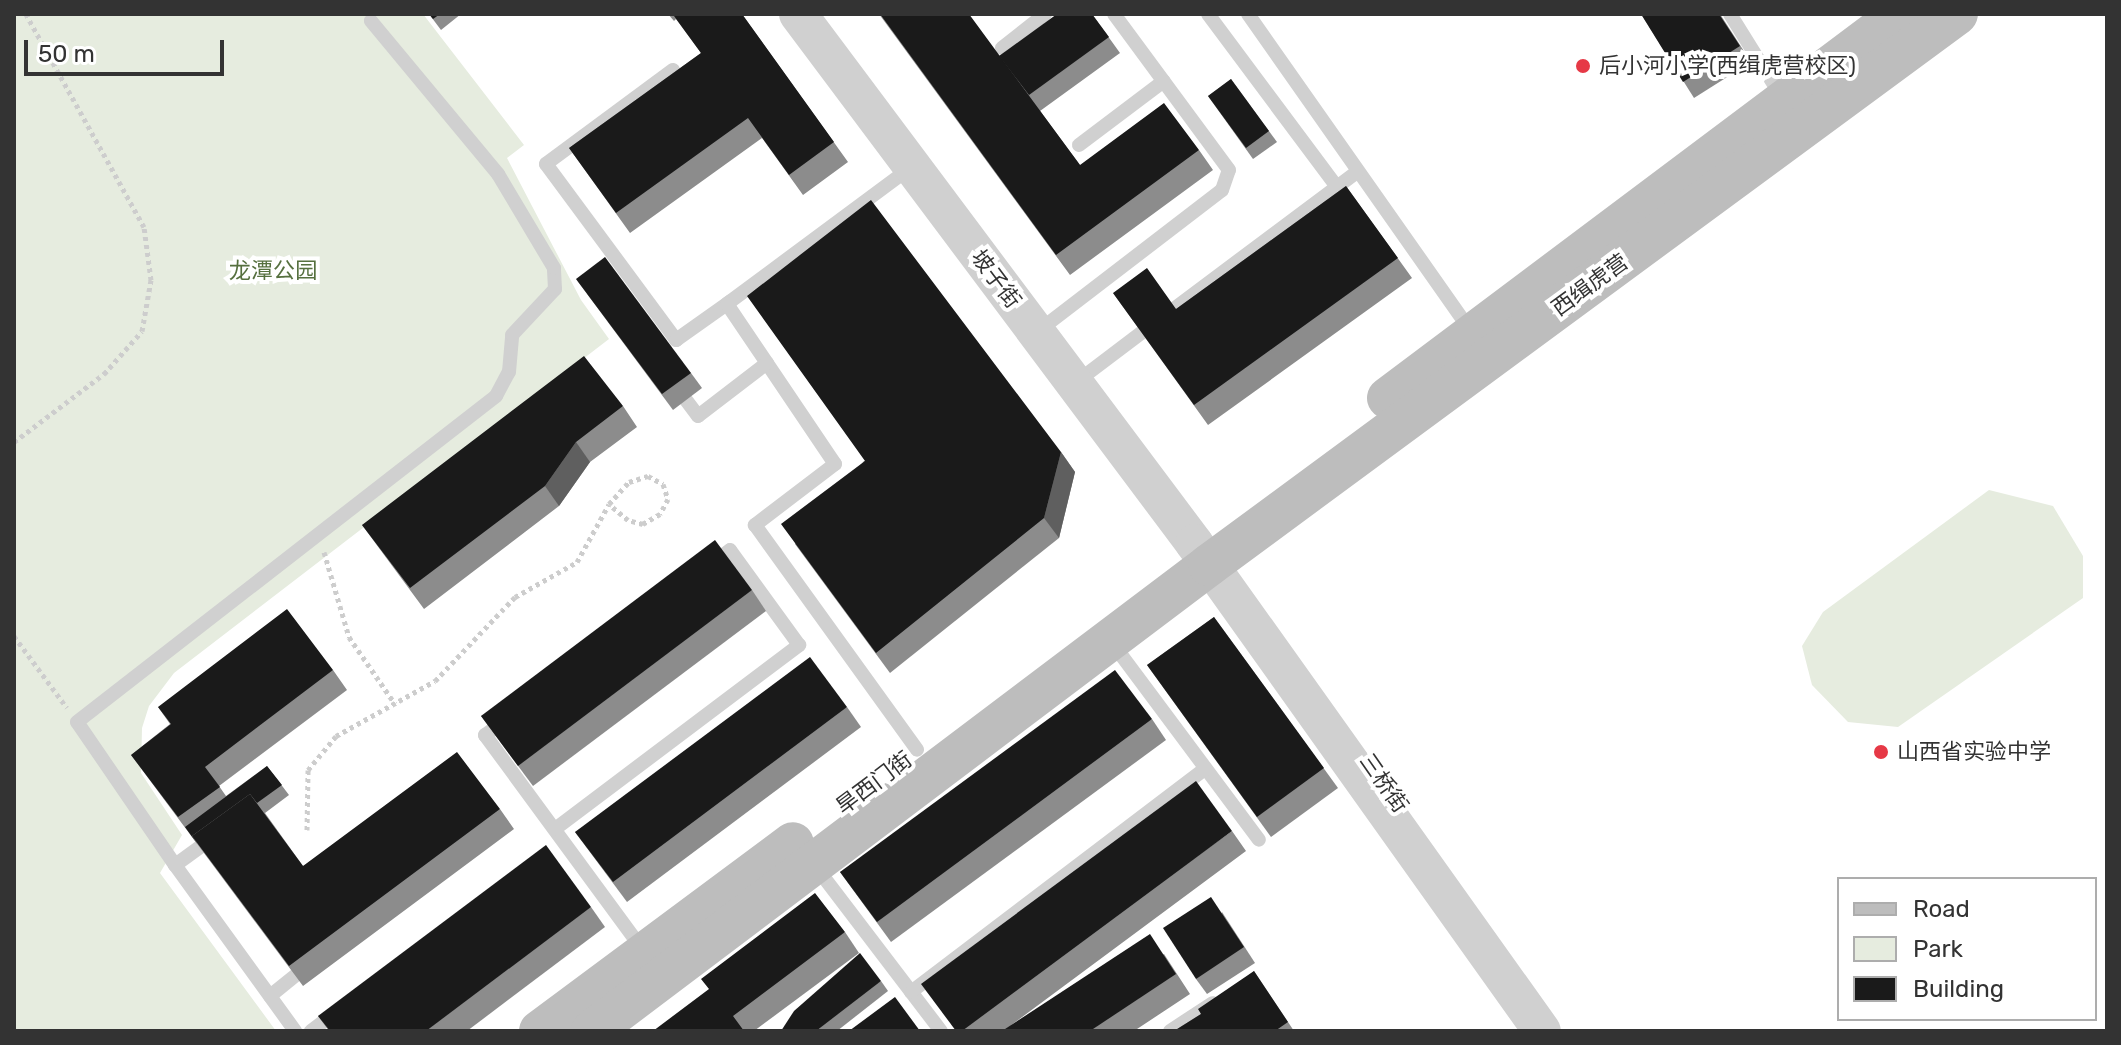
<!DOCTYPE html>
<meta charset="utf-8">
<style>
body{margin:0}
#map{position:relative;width:2121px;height:1045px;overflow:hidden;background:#fff;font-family:Rubik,"Noto Sans SC",sans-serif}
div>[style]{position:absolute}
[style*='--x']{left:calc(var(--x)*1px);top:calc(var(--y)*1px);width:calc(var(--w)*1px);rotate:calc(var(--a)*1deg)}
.green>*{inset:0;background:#e6ecdf}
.path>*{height:5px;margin-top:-2.5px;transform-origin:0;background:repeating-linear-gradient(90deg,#cdcdcd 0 4px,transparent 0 8px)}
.service>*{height:14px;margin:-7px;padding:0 7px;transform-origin:7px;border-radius:7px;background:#d0d0d0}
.tertiary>*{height:38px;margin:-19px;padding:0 19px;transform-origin:19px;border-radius:19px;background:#d0d0d0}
.secondary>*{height:42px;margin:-21px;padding:0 21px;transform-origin:21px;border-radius:21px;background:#bdbdbd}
.wall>*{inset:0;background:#8c8c8c}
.shaded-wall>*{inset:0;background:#5f5f5f}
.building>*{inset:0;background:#1a1a1a}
.dots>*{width:22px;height:22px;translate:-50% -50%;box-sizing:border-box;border:4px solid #fff;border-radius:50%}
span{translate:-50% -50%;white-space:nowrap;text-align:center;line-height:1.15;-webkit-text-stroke:8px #fff;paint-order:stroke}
.poi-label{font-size:22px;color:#333}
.left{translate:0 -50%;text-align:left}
.park-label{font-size:22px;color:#56703f}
.street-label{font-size:22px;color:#333}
.frame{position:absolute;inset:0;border:16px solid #333;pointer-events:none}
.legend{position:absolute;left:1837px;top:877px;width:260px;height:144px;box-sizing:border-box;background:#fff;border:2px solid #adadad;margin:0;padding:10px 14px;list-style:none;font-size:24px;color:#333}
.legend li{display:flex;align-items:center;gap:16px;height:40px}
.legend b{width:40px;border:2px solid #adadad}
.scale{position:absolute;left:24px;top:40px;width:200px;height:36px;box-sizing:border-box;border:4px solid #333;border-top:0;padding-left:10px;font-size:24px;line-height:28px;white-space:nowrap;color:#333;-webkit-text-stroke:6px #fff;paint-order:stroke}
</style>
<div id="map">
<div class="green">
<i style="clip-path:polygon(14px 14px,423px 14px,524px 145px,507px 158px,581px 300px,609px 339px,174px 673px,149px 706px,142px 728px,141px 773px,182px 835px,160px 873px,276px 1031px,14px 1031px)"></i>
<i style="clip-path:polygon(1989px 490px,2053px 506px,2083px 556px,2083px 598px,1898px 727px,1848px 722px,1812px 685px,1802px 646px,1823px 612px)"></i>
</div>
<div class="path">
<i style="--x:14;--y:442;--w:113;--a:-37.1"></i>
<i style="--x:104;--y:374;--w:57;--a:-48.5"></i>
<i style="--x:142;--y:331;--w:52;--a:-80"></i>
<i style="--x:151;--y:280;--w:53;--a:-97.5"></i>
<i style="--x:144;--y:227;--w:244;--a:-119"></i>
<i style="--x:324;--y:552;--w:89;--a:73.6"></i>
<i style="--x:349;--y:637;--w:81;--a:55.5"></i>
<i style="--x:14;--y:636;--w:89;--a:53.6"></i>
<i style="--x:307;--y:830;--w:60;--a:-89"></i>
<i style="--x:308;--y:770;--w:44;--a:-50.5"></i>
<i style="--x:336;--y:736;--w:113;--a:-29.1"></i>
<i style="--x:435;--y:681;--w:116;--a:-46.4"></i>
<i style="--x:515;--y:597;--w:71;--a:-29.4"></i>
<i style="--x:577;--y:562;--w:66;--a:-61.1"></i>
<i style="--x:609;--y:504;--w:30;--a:-48"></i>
<i style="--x:629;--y:482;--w:20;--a:-18"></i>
<i style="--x:648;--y:476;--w:17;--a:28"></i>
<i style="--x:663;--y:484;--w:16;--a:72"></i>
<i style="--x:668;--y:499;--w:17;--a:118"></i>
<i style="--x:660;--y:514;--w:20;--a:150"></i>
<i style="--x:643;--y:524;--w:16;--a:-165"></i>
<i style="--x:628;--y:520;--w:25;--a:-140"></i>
</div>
<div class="service">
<i style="--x:1208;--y:14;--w:216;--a:53.3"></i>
<i style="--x:1248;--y:14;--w:388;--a:54.9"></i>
<i style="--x:1730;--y:14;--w:100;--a:58.1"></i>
<i style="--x:1002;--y:48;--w:55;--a:-38.3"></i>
<i style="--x:673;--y:70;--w:158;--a:143.5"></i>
<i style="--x:546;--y:164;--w:219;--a:53.5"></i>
<i style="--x:676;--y:340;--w:67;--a:-35.3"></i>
<i style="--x:1079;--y:145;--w:106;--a:-37"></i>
<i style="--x:910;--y:168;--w:228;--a:143.4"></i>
<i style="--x:727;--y:304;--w:193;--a:56"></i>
<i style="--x:835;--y:464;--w:101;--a:142.7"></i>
<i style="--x:755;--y:525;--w:277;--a:54.2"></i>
<i style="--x:1175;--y:308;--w:227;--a:-36.8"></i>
<i style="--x:1037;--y:332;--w:233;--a:-37.5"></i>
<i style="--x:1222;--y:190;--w:21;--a:-71"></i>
<i style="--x:1229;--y:170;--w:194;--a:-126.4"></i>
<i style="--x:1075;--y:383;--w:83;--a:-37.1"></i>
<i style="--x:686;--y:400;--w:20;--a:53"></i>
<i style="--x:698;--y:416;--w:87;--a:-37.5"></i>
<i style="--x:1113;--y:644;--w:244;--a:53.3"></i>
<i style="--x:506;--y:720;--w:26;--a:144"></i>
<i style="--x:485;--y:735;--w:265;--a:53.7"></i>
<i style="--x:555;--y:829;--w:306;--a:-37"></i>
<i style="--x:799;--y:645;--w:117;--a:-126"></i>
<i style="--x:730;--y:550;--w:24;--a:142"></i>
<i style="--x:200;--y:847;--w:31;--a:144"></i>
<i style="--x:175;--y:865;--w:205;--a:54.1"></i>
<i style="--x:175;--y:865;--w:173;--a:-124.4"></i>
<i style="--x:77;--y:722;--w:531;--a:-37.88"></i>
<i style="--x:496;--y:396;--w:27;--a:-62"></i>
<i style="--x:509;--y:372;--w:37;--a:-85"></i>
<i style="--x:512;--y:335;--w:63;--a:-46.9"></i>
<i style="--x:555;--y:289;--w:21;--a:-93"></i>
<i style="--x:554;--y:268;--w:109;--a:-120.8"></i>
<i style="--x:498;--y:174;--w:199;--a:-129.7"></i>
<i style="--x:816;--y:867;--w:206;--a:52.7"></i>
<i style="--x:911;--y:992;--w:369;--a:-37.2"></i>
<i style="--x:270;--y:996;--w:32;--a:-39"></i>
<i style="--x:311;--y:1031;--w:31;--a:-37"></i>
<i style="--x:1170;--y:1031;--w:51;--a:-33.1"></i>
</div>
<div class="tertiary">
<i style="--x:798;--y:14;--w:661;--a:53.18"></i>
<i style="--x:1194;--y:543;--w:599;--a:54.51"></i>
</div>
<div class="secondary">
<i style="--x:1388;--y:398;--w:640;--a:-36.87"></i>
<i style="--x:540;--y:1031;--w:315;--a:-36.6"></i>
<i style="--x:592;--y:1031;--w:773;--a:-37.06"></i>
<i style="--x:1209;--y:565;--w:929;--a:-36.38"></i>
</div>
<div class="wall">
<i style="clip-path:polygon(429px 14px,461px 14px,441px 30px)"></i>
<i style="clip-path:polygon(668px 14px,742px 14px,848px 162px,803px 195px,762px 138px,630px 233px,569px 148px,701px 53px,676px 19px,674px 21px)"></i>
<i style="clip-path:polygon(879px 14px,999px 56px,1092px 14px,1120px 53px,1040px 111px,1080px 165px,1199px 150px,1213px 170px,1070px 275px)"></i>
<i style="clip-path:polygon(1641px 14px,1720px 14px,1751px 62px,1694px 98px)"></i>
<i style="clip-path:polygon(1231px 79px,1277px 142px,1253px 159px,1208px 96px)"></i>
<i style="clip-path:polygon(1346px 186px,1412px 278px,1208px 425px,1113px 293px,1176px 309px)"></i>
<i style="clip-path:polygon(576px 279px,691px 373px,702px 388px,673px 410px)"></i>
<i style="clip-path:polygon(623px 406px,637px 427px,590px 462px,559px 506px,424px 609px,362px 525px)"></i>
<i style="clip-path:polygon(1061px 452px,1075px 472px,1059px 538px,890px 673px,795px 544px,864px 461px)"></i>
<i style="clip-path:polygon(752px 590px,766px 611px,533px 786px,481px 716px)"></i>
<i style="clip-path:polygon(1214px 617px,1338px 788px,1271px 837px,1147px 665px)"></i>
<i style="clip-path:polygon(333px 670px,347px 690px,219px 786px,226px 796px,267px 766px,289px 795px,265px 813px,303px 866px,500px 809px,514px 829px,303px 986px,131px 755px,170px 724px,158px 707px)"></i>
<i style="clip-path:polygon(847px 707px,861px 727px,627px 902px,575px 832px)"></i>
<i style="clip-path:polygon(1152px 719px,1166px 740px,891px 942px,840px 872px)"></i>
<i style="clip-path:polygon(1232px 831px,1246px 851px,1010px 1026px,1164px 954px,1190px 994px,1134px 1031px,955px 1031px)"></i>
<i style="clip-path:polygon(591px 907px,605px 927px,467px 1031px,329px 1031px,318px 1016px)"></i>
<i style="clip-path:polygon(1222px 912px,1255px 963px,1207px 994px,1196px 979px)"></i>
<i style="clip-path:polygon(845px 932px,859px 953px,754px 1031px,653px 1031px)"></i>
<i style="clip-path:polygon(1254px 971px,1294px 1031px,1174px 1031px,1201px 1014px)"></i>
<i style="clip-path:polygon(881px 981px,888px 991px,837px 1031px,781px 1031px)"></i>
</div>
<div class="shaded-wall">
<i style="clip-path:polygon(576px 442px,590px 462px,559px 506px,545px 486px)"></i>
<i style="clip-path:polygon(1061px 452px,1075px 472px,1059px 538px,1044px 518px)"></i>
</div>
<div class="building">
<i style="clip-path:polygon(429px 14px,440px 14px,433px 19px)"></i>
<i style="clip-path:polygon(677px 14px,742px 14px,834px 142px,789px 175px,748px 118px,616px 213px,569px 148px,701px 53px,674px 16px)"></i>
<i style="clip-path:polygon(880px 14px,969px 14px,1080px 165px,1164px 103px,1199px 150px,1056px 255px)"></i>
<i style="clip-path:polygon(1057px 14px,1092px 14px,1109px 37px,1029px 95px,999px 56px)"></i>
<i style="clip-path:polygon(1641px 14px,1719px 14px,1740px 46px,1683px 82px)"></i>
<i style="clip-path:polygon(1231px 79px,1269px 131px,1246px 148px,1208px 96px)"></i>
<i style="clip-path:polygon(1346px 186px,1398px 258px,1194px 405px,1113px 293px,1147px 268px,1176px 309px)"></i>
<i style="clip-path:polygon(871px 200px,1061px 452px,1044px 518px,876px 653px,781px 524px,865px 461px,747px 296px)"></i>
<i style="clip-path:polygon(605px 257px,691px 373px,662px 394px,576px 279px)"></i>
<i style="clip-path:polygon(584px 356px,623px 406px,576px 442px,545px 486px,410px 588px,362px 525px)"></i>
<i style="clip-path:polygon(715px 540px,752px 590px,518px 766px,481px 716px)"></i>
<i style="clip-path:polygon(287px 609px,333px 670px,205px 767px,220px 787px,178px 817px,131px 755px,171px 724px,158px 707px)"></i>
<i style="clip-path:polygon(1214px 617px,1324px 768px,1257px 817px,1147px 665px)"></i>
<i style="clip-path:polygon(810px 657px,847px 707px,613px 882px,575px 832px)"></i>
<i style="clip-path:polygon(1115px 670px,1152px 719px,877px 922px,840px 872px)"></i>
<i style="clip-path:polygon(457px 752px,500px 809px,289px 966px,192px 836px,250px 794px,303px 866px)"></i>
<i style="clip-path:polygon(267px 766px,282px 785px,257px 803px,250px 794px,192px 836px,198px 845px,185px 827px)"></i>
<i style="clip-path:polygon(1196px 781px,1232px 831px,962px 1031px,956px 1031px,921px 984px)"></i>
<i style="clip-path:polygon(546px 845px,591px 907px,426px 1031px,330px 1031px,318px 1016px)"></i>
<i style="clip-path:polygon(815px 893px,845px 932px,733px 1016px,744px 1031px,653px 1031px,709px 989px,701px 979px)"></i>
<i style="clip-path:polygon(1211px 897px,1244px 947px,1196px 979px,1163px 928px)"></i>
<i style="clip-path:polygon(1150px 934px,1176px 974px,1090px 1031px,1002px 1031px)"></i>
<i style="clip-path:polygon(860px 953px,881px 981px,816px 1031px,781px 1031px,794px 1011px)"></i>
<i style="clip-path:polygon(1254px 971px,1288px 1022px,1275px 1031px,1174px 1031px,1201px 1014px,1198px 1009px)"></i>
<i style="clip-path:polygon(895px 997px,920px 1031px,849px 1031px)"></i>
</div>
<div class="dots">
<i style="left:1583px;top:66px;background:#e63946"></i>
<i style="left:1881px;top:752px;background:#e63946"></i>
</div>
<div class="poi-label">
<span class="left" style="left:1599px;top:66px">后小河小学(西缉虎营校区)</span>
<span class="left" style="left:1897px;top:752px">山西省实验中学</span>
</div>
<div class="park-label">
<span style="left:273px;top:271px">龙潭公园</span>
</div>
<div class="street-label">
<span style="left:996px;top:279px;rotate:53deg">坡子街</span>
<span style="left:1590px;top:285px;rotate:-36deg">西缉虎营</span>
<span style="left:874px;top:783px;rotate:-37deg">旱西门街</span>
<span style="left:1384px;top:783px;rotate:55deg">三桥街</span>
</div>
<div class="frame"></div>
<ul class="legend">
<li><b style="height:10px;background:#bdbdbd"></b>Road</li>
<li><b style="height:22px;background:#e6ecdf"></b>Park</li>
<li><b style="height:22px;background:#1a1a1a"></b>Building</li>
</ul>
<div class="scale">50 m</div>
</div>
